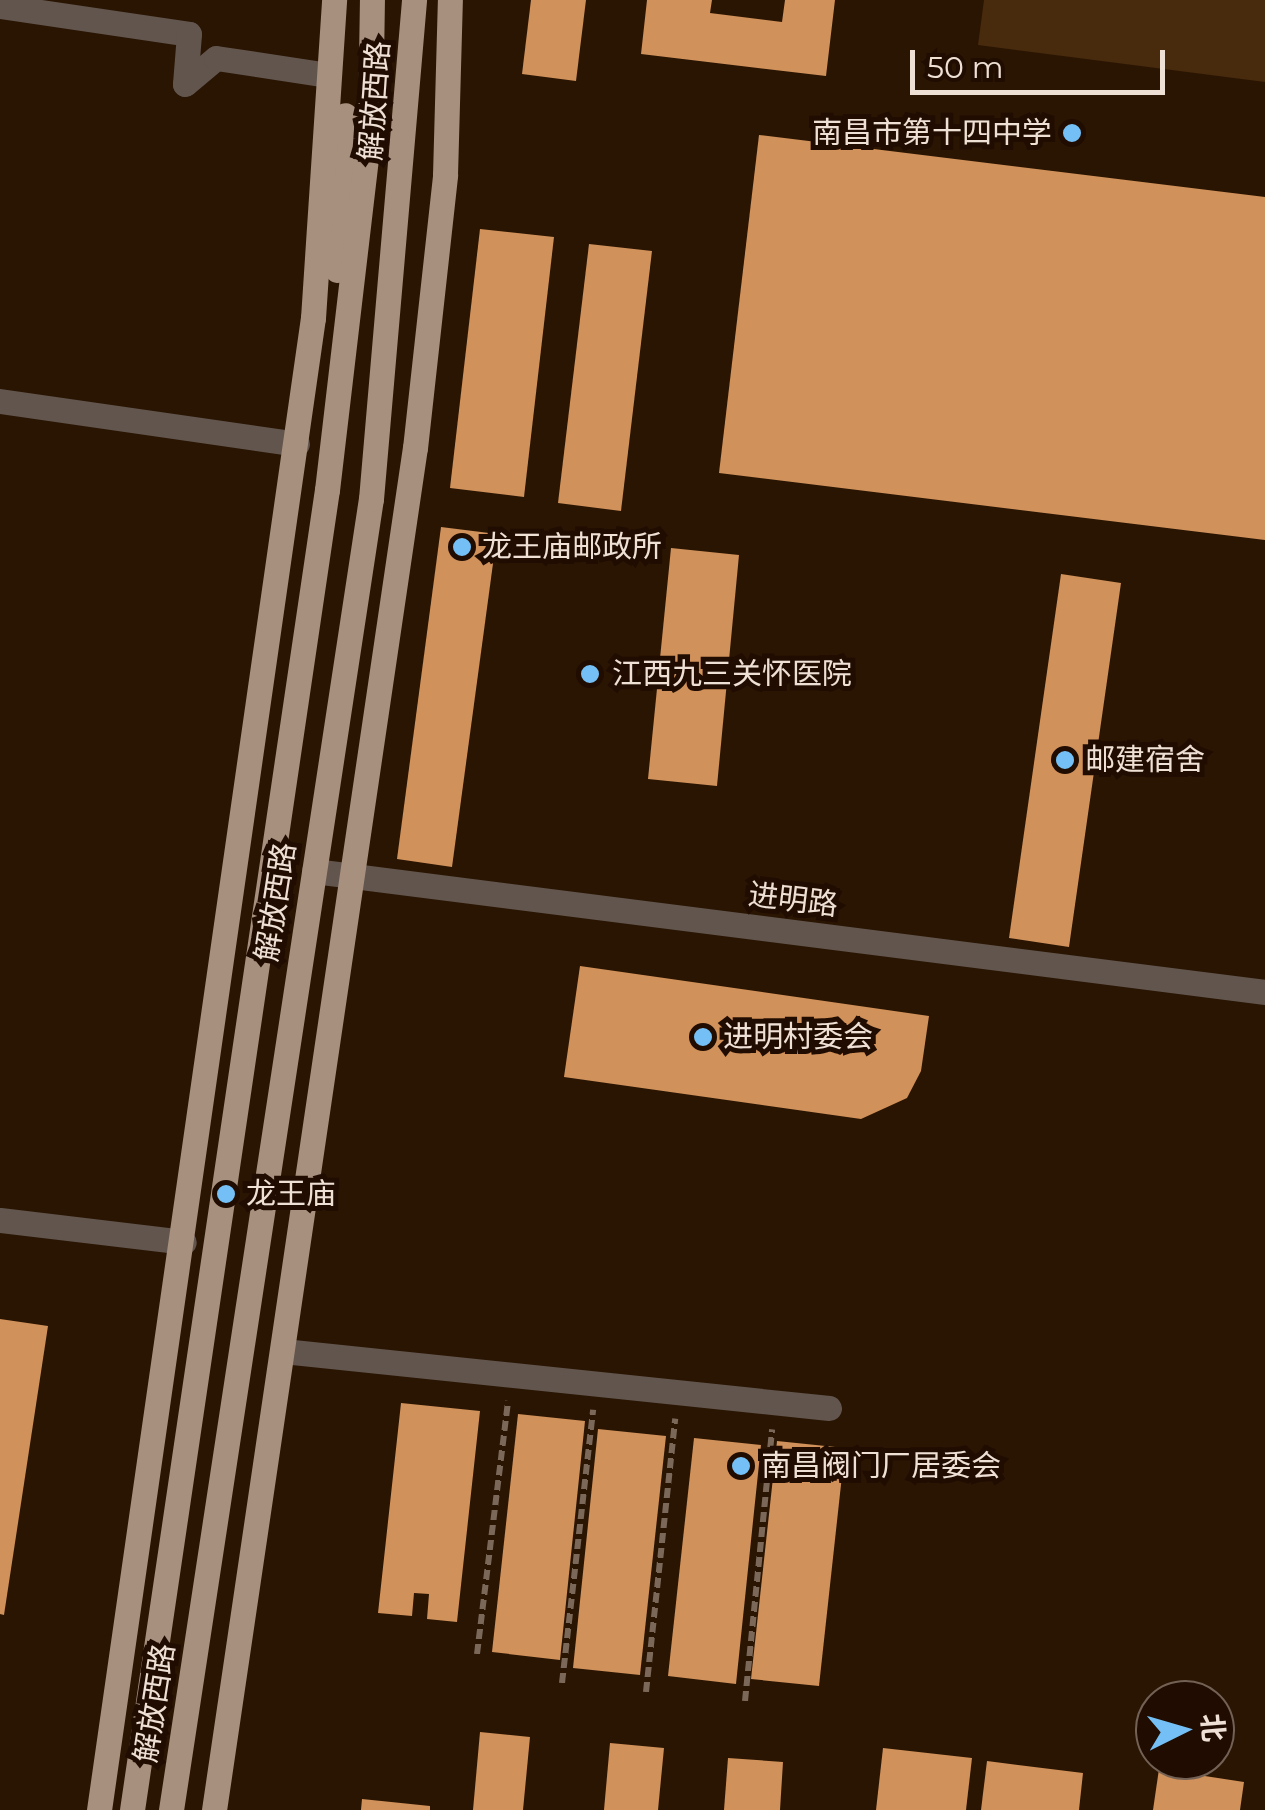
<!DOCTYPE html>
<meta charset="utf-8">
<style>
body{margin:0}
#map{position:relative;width:1265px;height:1810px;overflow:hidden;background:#2a1503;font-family:Montserrat,"Noto Sans SC",sans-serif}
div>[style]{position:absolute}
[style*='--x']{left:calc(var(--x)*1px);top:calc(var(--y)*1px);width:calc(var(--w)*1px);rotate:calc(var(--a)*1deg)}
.green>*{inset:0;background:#482a0d}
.building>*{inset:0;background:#d0915a}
.path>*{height:6px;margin-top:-3px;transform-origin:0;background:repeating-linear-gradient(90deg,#7b6859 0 10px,transparent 0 15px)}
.minor>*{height:25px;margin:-12.5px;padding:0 12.5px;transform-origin:12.5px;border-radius:12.5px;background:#61554d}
.major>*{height:25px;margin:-12.5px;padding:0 12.5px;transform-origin:12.5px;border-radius:12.5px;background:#a7907e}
.dots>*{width:28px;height:28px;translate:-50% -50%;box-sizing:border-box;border:5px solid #200c00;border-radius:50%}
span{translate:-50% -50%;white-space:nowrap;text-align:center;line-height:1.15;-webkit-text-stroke:10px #200c00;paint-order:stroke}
.street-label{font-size:30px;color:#efe0d5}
.poi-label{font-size:30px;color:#efe0d5}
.right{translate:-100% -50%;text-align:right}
.left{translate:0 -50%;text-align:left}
.north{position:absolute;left:1135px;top:1680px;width:100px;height:100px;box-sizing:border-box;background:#200c00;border:2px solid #736155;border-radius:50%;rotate:85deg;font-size:28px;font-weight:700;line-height:40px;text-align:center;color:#efe0d5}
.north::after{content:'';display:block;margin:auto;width:35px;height:45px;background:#74c0f6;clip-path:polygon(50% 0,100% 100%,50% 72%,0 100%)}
.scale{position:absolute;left:910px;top:50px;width:255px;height:45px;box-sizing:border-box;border:5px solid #efe0d5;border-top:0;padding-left:12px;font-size:30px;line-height:35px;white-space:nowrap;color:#efe0d5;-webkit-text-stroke:8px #200c00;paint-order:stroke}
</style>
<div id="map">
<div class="green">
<i style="clip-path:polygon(984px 0,1265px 0,1265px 82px,978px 45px)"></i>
</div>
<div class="building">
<i style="clip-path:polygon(531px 0,586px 0,576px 81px,522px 74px)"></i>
<i style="clip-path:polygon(647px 0,712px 0,710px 13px,782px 22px,785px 0,835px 0,826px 76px,641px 54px)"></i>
<i style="clip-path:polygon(759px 135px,1265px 197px,1265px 540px,719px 473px)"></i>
<i style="clip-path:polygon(480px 229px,554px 237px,524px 497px,450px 488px)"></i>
<i style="clip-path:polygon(589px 244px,652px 251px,621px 511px,558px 503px)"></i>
<i style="clip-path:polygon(441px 527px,497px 534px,452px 867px,397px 859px)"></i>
<i style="clip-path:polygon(671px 548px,739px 555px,717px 786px,648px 779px)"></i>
<i style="clip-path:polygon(1061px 574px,1121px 583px,1069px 947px,1009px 938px)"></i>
<i style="clip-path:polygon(580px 966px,929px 1016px,921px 1071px,907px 1098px,861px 1119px,564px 1077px)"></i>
<i style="clip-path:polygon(0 1319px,48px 1326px,4px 1615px,0 1614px)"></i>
<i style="clip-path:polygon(401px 1403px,480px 1411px,457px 1622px,427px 1619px,429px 1594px,414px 1593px,412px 1616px,378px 1613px)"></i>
<i style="clip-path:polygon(518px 1414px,585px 1421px,560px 1660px,492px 1652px)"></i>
<i style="clip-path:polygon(598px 1429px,666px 1436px,640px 1675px,573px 1668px)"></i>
<i style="clip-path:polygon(694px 1438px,761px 1445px,736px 1684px,668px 1676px)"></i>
<i style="clip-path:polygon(777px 1441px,845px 1448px,819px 1686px,751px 1679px)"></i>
<i style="clip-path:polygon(480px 1732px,530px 1737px,523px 1810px,473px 1810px)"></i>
<i style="clip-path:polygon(610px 1743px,664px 1748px,658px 1810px,604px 1810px)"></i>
<i style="clip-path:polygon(883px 1748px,972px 1758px,966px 1810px,876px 1810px)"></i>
<i style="clip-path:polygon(728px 1758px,783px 1762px,780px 1810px,724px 1810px)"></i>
<i style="clip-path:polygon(987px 1761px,1083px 1773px,1079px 1810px,981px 1810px)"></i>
<i style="clip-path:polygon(1159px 1769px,1244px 1782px,1240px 1810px,1153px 1810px)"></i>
<i style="clip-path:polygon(362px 1799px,430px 1806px,430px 1810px,361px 1810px)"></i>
</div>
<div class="path">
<i style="--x:477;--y:1654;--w:255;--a:-83"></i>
<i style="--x:562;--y:1683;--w:275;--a:-83.5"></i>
<i style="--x:646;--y:1692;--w:275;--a:-83.9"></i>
<i style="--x:745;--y:1701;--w:273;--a:-84.3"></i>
</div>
<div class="minor">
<i style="--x:0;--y:6;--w:191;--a:8.4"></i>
<i style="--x:189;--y:34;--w:50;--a:94.6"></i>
<i style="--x:185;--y:84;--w:40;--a:-40"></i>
<i style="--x:216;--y:58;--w:114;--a:8.6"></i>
<i style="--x:0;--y:401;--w:300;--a:8.2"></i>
<i style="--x:314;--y:871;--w:959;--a:7.25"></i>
<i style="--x:0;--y:1220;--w:185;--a:6.8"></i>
<i style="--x:283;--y:1351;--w:549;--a:5.96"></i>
</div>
<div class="major">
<i style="--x:337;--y:270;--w:155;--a:-87"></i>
<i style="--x:99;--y:1810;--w:1507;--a:-81.84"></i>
<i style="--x:313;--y:318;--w:319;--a:-86.2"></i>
<i style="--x:132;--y:1810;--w:1334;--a:-81.6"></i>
<i style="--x:327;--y:490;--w:369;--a:-83.3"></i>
<i style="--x:370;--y:124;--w:124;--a:-89.1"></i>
<i style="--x:171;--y:1810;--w:1326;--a:-81.33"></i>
<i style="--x:371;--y:499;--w:501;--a:-85.07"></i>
<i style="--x:214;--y:1810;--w:1377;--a:-81.61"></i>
<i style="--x:415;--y:448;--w:275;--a:-83.7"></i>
<i style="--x:445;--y:175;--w:175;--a:-88.4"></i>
</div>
<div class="dots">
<i style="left:1072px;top:133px;background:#74c0f6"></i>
<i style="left:462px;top:547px;background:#74c0f6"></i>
<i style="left:590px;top:674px;background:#74c0f6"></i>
<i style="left:1065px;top:760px;background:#74c0f6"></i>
<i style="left:703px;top:1037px;background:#74c0f6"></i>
<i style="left:226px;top:1194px;background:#74c0f6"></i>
<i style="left:741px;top:1466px;background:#74c0f6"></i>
</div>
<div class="street-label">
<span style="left:375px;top:101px;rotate:-86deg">解放西路</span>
<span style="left:793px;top:900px;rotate:7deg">进明路</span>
<span style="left:276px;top:902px;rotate:-81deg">解放西路</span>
<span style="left:155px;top:1703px;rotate:-81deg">解放西路</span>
</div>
<div class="poi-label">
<span class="right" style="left:1052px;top:133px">南昌市第十四中学</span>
<span class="left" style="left:482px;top:547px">龙王庙邮政所</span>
<span class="left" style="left:612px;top:674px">江西九三关怀医院</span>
<span class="left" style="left:1085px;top:760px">邮建宿舍</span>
<span class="left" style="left:723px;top:1037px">进明村委会</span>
<span class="left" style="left:246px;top:1194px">龙王庙</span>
<span class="left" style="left:761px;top:1466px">南昌阀门厂居委会</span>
</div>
<div class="north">北</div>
<div class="scale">50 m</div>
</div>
